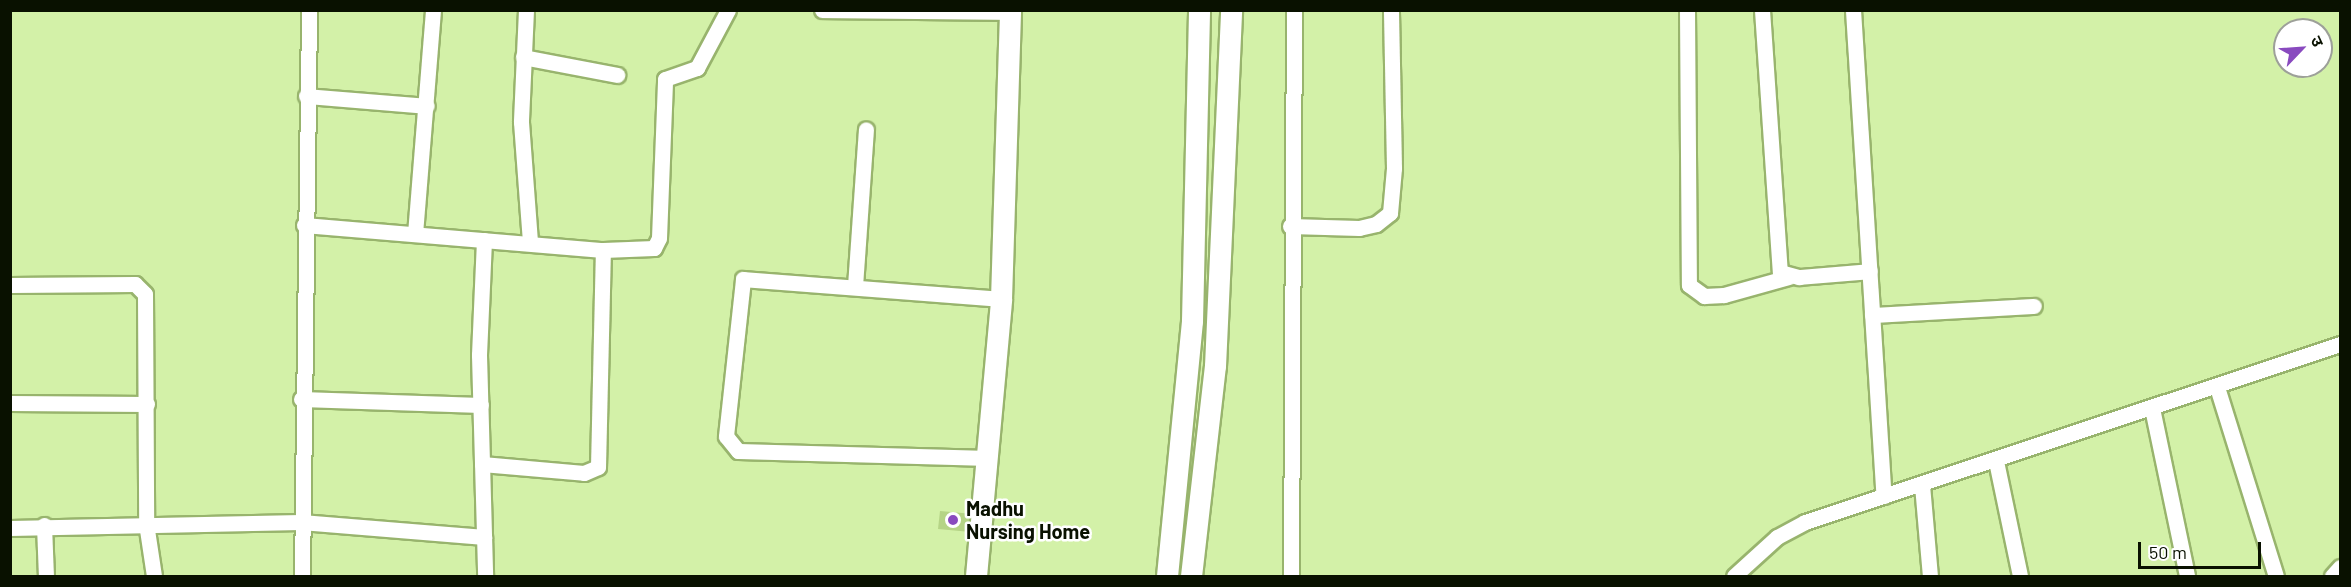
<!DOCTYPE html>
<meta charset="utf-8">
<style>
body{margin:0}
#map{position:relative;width:2351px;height:587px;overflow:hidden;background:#d3f1a8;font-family:Barlow,"Noto Sans Devanagari",sans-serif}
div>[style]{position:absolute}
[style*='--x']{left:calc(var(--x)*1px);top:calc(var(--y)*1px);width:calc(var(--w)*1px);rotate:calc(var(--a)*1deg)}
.building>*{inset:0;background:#b5d486}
.roads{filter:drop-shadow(2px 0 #98b46d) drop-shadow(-2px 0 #98b46d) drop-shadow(0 2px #98b46d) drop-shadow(0 -2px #98b46d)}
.minor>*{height:15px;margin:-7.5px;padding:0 7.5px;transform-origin:7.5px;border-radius:7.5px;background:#fff}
.secondary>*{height:21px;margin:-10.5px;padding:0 10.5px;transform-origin:10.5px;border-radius:10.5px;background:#fff}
.dots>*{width:16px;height:16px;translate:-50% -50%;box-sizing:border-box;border:3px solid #fff;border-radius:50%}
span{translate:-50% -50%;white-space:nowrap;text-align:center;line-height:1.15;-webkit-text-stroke:5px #fff;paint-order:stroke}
.poi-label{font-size:20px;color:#091100;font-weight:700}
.left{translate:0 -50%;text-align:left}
.frame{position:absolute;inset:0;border:12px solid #091100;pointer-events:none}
.north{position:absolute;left:2273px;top:18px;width:60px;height:60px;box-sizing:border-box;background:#fff;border:2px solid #9da099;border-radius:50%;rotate:65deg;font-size:16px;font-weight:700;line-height:24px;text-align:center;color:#091100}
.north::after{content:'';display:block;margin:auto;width:21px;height:27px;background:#894abf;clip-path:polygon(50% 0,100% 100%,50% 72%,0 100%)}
.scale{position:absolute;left:2138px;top:542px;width:123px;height:27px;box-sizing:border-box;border:3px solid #091100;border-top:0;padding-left:8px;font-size:18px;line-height:21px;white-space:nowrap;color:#091100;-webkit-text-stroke:4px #fff;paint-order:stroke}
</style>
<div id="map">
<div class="building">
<i style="clip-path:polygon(940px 511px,973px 514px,971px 532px,938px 529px)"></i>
</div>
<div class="roads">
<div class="minor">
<i style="--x:526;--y:10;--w:112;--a:92.6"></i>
<i style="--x:521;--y:122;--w:121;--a:85.7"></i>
<i style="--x:822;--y:10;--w:188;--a:0.6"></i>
<i style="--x:1687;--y:10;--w:275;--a:89.6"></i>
<i style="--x:1689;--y:285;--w:19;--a:36"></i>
<i style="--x:1704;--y:296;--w:20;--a:-3"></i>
<i style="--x:1724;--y:295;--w:67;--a:-15.5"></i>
<i style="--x:1762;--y:10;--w:263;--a:86.1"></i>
<i style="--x:1780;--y:272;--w:20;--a:15"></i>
<i style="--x:1799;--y:277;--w:71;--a:-4.8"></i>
<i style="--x:1853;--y:10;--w:487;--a:86.4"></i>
<i style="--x:523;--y:57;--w:96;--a:10.8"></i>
<i style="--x:306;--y:96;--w:121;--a:4.7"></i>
<i style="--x:304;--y:225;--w:300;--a:4.8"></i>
<i style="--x:603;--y:250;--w:51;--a:-2.2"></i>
<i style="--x:654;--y:248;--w:11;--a:-63"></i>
<i style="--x:659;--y:238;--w:159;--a:-87.8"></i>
<i style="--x:665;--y:79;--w:34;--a:-19"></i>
<i style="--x:697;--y:68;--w:66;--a:-61.9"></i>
<i style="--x:1290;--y:226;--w:69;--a:1.7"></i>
<i style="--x:1359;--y:228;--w:17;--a:-13"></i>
<i style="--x:1376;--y:224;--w:18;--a:-38"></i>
<i style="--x:1390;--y:213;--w:45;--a:-84.9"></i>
<i style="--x:1394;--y:168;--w:158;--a:-91.1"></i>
<i style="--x:415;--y:234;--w:225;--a:-85.4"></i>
<i style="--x:484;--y:240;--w:115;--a:92.5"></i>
<i style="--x:479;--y:355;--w:221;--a:88.4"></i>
<i style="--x:10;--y:285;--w:125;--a:-0.5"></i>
<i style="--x:135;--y:284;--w:14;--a:45"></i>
<i style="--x:145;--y:294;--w:229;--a:89.7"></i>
<i style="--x:146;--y:523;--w:54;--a:81.4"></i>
<i style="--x:855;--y:286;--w:157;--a:-86"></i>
<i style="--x:1872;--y:315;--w:162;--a:-3.2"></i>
<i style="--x:2217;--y:387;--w:198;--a:72.7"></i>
<i style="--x:301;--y:399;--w:180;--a:1.9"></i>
<i style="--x:10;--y:403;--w:137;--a:0.4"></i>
<i style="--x:2152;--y:408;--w:172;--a:78.2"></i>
<i style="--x:989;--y:458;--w:251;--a:-178.4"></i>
<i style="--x:738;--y:451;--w:19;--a:-129"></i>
<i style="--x:726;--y:436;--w:158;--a:-83.8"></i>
<i style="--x:743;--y:279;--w:259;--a:4.4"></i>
<i style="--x:1996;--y:461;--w:117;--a:78.2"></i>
<i style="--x:482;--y:464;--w:102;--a:5"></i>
<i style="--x:584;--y:473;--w:15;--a:-23"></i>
<i style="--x:598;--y:467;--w:217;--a:-88.7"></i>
<i style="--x:1922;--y:485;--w:91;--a:85"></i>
<i style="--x:44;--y:525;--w:51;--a:87.8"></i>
<i style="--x:10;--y:528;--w:291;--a:-1.2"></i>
<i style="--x:301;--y:522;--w:184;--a:4.7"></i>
<i style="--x:302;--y:576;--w:566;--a:-89.29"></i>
<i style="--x:1291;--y:576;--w:566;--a:-89.7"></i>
<i style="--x:1734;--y:576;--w:58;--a:-42.2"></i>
<i style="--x:1777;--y:537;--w:32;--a:-28"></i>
<i style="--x:1805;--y:522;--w:564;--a:-18.4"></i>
<i style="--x:2332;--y:576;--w:12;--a:-48"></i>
</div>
<div class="secondary">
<i style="--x:976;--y:576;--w:278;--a:-84.8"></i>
<i style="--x:1001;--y:299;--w:289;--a:-88.2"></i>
<i style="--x:1167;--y:576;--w:256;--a:-84.4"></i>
<i style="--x:1192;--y:321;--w:311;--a:-88.7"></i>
<i style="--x:1191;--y:576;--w:211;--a:-83.5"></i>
<i style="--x:1215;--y:366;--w:356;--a:-87.4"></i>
</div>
</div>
<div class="dots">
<i style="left:953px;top:520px;background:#894abf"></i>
</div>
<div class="poi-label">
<span class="left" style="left:966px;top:520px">Madhu<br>Nursing Home</span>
</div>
<div class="frame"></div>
<div class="north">उ</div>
<div class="scale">50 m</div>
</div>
